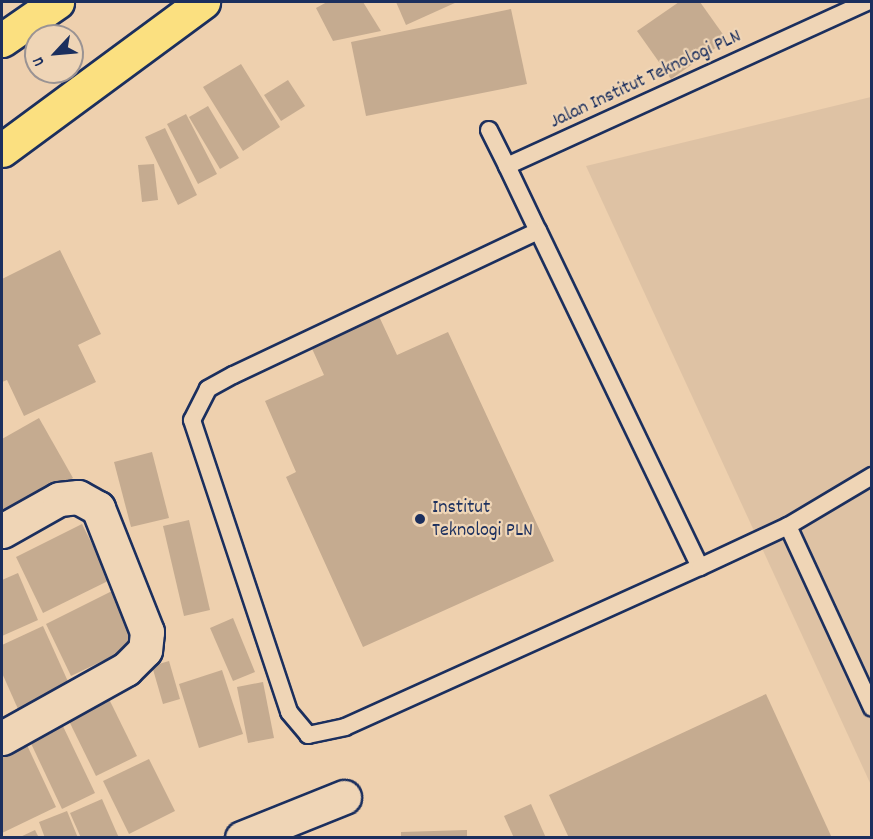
<!DOCTYPE html>
<style>
body{margin:0}
#map{position:relative;width:873px;height:839px;overflow:hidden;background:#eed0ae;font-family:Dekko,sans-serif}
div>[style]{position:absolute}
[style*='--x']{left:calc(var(--x)*1px);top:calc(var(--y)*1px);width:calc(var(--w)*1px);rotate:calc(var(--a)*1deg)}
.built>*{inset:0;background:#dec2a4}
.building>*{inset:0;background:#c5ab90}
.roads{filter:drop-shadow(2px 0 #1b2f5e) drop-shadow(-2px 0 #1b2f5e) drop-shadow(0 2px #1b2f5e) drop-shadow(0 -2px #1b2f5e)}
.lane>*{height:16px;margin:-8px;padding:0 8px;transform-origin:8px;border-radius:8px;background:#efd5b6}
.street>*{height:33px;margin:-16.5px;padding:0 16.5px;transform-origin:16.5px;border-radius:16.5px;background:#efd5b6}
.primary>*{height:33px;margin:-16.5px;padding:0 16.5px;transform-origin:16.5px;border-radius:16.5px;background:#fbe080}
.highway>*{height:33px;margin:-16.5px;padding:0 16.5px;transform-origin:16.5px;border-radius:16.5px;background:#fbe080}
.dots>*{width:16px;height:16px;translate:-50% -50%;box-sizing:border-box;border:3px solid #efd5b6;border-radius:50%}
span{translate:-50% -50%;white-space:nowrap;text-align:center;line-height:1.15;-webkit-text-stroke:4.5px #efd5b6;paint-order:stroke}
.street-label{font-size:20px;color:#1b2f5e}
.poi-label{font-size:20px;color:#1b2f5e}
.left{translate:0 -50%;text-align:left}
.frame{position:absolute;inset:0;border:3px solid #1b2f5e;pointer-events:none}
.north{position:absolute;left:24px;top:24px;width:60px;height:60px;box-sizing:border-box;background:#efd5b6;border:2px solid #9a9393;border-radius:50%;rotate:244deg;font-size:16px;font-weight:700;line-height:24px;text-align:center;color:#1b2f5e}
.north::after{content:'';display:block;margin:auto;width:21px;height:27px;background:#1b2f5e;clip-path:polygon(50% 0,100% 100%,50% 72%,0 100%)}
</style>
<div id="map">
<div class="built">
<i style="clip-path:polygon(871px 97px,871px 785px,586px 166px)"></i>
</div>
<div class="building">
<i style="clip-path:polygon(327px 2px,363px 2px,381px 31px,333px 41px,316px 8px)"></i>
<i style="clip-path:polygon(396px 2px,457px 2px,406px 25px)"></i>
<i style="clip-path:polygon(679px 2px,700px 2px,727px 40px,671px 79px,637px 31px)"></i>
<i style="clip-path:polygon(511px 9px,527px 84px,366px 116px,351px 42px)"></i>
<i style="clip-path:polygon(241px 64px,280px 127px,243px 151px,203px 87px)"></i>
<i style="clip-path:polygon(288px 80px,305px 106px,281px 121px,264px 95px)"></i>
<i style="clip-path:polygon(208px 106px,239px 158px,220px 169px,189px 117px)"></i>
<i style="clip-path:polygon(186px 114px,217px 174px,198px 184px,167px 124px)"></i>
<i style="clip-path:polygon(165px 128px,197px 195px,178px 205px,145px 137px)"></i>
<i style="clip-path:polygon(154px 164px,158px 200px,142px 202px,138px 165px)"></i>
<i style="clip-path:polygon(60px 250px,101px 334px,78px 345px,96px 382px,24px 416px,7px 380px,2px 382px,2px 279px)"></i>
<i style="clip-path:polygon(377px 312px,397px 355px,448px 332px,554px 561px,363px 647px,286px 477px,296px 472px,265px 401px,324px 375px,309px 342px)"></i>
<i style="clip-path:polygon(39px 418px,73px 478px,2px 517px,2px 439px)"></i>
<i style="clip-path:polygon(152px 452px,169px 518px,131px 527px,114px 462px)"></i>
<i style="clip-path:polygon(189px 520px,210px 610px,184px 616px,163px 526px)"></i>
<i style="clip-path:polygon(82px 524px,110px 580px,43px 613px,16px 557px)"></i>
<i style="clip-path:polygon(18px 573px,38px 620px,2px 636px,2px 580px)"></i>
<i style="clip-path:polygon(116px 589px,142px 642px,71px 676px,46px 624px)"></i>
<i style="clip-path:polygon(233px 618px,255px 672px,233px 681px,210px 628px)"></i>
<i style="clip-path:polygon(43px 626px,70px 686px,18px 709px,2px 673px,2px 645px)"></i>
<i style="clip-path:polygon(169px 661px,180px 699px,163px 704px,152px 666px)"></i>
<i style="clip-path:polygon(222px 670px,243px 734px,199px 748px,179px 684px)"></i>
<i style="clip-path:polygon(263px 682px,274px 738px,248px 743px,237px 687px)"></i>
<i style="clip-path:polygon(766px 694px,832px 838px,569px 838px,549px 795px)"></i>
<i style="clip-path:polygon(108px 697px,137px 756px,96px 776px,67px 717px)"></i>
<i style="clip-path:polygon(60px 720px,95px 793px,62px 809px,27px 735px)"></i>
<i style="clip-path:polygon(26px 743px,56px 807px,2px 833px,2px 754px)"></i>
<i style="clip-path:polygon(149px 759px,175px 811px,129px 834px,103px 781px)"></i>
<i style="clip-path:polygon(102px 799px,119px 838px,81px 838px,70px 813px)"></i>
<i style="clip-path:polygon(531px 804px,546px 838px,514px 838px,504px 816px)"></i>
<i style="clip-path:polygon(67px 811px,78px 838px,45px 838px,39px 822px)"></i>
<i style="clip-path:polygon(35px 830px,39px 838px,18px 838px)"></i>
<i style="clip-path:polygon(467px 830px,467px 838px,401px 838px,401px 832px)"></i>
</div>
<div class="roads">
<div class="lane">
<i style="--x:489;--y:130;--w:40;--a:63.4"></i>
<i style="--x:538;--y:231;--w:72;--a:-115.5"></i>
<i style="--x:507;--y:166;--w:396;--a:-24.5"></i>
<i style="--x:788;--y:526;--w:200;--a:65.2"></i>
<i style="--x:700;--y:567;--w:373;--a:-115.7"></i>
<i style="--x:538;--y:231;--w:337;--a:154.7"></i>
<i style="--x:233;--y:375;--w:29;--a:151"></i>
<i style="--x:208;--y:389;--w:35;--a:117"></i>
<i style="--x:192;--y:420;--w:308;--a:71.6"></i>
<i style="--x:289;--y:712;--w:30;--a:50"></i>
<i style="--x:308;--y:735;--w:38;--a:-12"></i>
<i style="--x:345;--y:727;--w:389;--a:-24.3"></i>
<i style="--x:700;--y:567;--w:97;--a:-25"></i>
<i style="--x:788;--y:526;--w:98;--a:-30.8"></i>
</div>
<div class="street">
<i style="--x:2;--y:531;--w:65;--a:-29.3"></i>
<i style="--x:59;--y:499;--w:19;--a:-6"></i>
<i style="--x:78;--y:497;--w:23;--a:29"></i>
<i style="--x:98;--y:508;--w:133;--a:68.4"></i>
<i style="--x:147;--y:632;--w:18;--a:96"></i>
<i style="--x:145;--y:650;--w:27;--a:135"></i>
<i style="--x:126;--y:669;--w:142;--a:150.9"></i>
<i style="--x:242;--y:838;--w:110;--a:-21.9"></i>
</div>
<div class="primary">
<i style="--x:2;--y:150;--w:250;--a:-36.4"></i>
</div>
<div class="highway">
<i style="--x:2;--y:40;--w:67;--a:-34.6"></i>
</div>
</div>
<div class="dots">
<i style="left:420px;top:519px;background:#1b2f5e"></i>
</div>
<div class="street-label">
<span style="left:646px;top:80px;rotate:-25deg">Jalan Institut Teknologi PLN</span>
</div>
<div class="poi-label">
<span class="left" style="left:432px;top:520px">Institut<br>Teknologi PLN</span>
</div>
<div class="frame"></div>
<div class="north">U</div>
</div>
